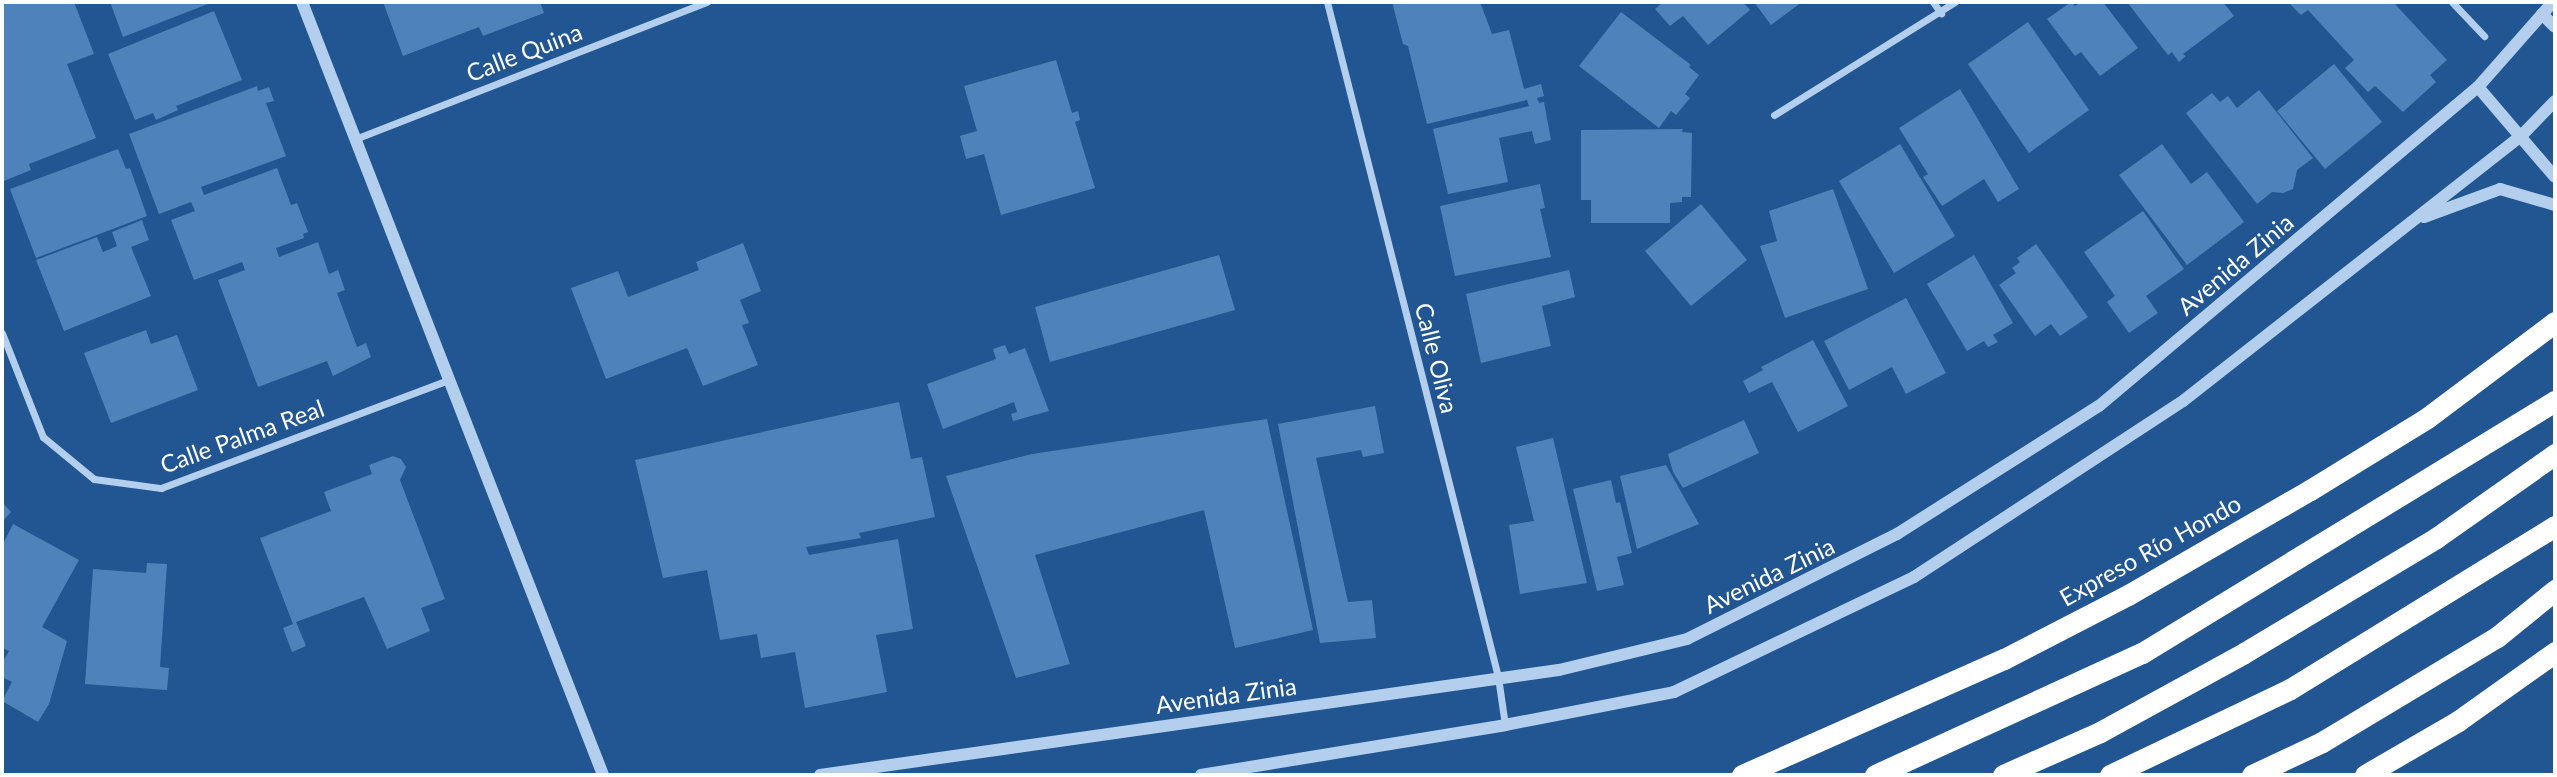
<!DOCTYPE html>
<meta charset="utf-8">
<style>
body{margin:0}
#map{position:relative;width:2557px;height:777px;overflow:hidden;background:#215692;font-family:Lato,sans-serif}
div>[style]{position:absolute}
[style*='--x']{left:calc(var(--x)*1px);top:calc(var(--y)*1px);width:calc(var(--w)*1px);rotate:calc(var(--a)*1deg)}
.building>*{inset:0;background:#4e82ba}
.minor>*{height:7px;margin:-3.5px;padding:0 3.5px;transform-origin:3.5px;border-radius:3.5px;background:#b3cfed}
.tertiary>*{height:12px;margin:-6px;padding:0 6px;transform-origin:6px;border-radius:6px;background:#b3cfed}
.motorway>*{height:21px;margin:-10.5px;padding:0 10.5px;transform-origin:10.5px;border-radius:10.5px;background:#fff}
span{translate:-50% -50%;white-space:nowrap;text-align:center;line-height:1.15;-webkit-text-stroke:5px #215692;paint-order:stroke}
.street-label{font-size:24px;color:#fff}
.frame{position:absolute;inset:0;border:4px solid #fff;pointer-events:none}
</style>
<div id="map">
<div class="building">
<i style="clip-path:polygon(74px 2px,94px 54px,67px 64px,96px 138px,29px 164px,31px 170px,4px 181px,2px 3px)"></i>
<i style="clip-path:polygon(110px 2px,213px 2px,123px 37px)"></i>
<i style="clip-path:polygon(383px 2px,540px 2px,544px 13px,483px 36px,479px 27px,403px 56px)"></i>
<i style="clip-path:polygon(1392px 2px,1480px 2px,1492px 34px,1509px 30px,1524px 89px,1541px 84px,1544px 96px,1537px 98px,1539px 103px,1544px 102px,1551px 140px,1535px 144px,1532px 131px,1499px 138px,1508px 182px,1448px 194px,1433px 129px,1529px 106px,1527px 100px,1427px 124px,1408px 46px,1403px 44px)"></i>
<i style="clip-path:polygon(1663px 2px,1743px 2px,1750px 10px,1708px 45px,1683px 16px,1670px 26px,1655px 9px)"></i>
<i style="clip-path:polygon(1754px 2px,1802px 2px,1771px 25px)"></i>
<i style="clip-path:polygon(2071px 2px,2075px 6px,2081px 2px,2103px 2px,2138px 48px,2100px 76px,2081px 52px,2075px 56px,2047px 19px)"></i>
<i style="clip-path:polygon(2127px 2px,2223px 2px,2234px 16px,2183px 54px,2186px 56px,2179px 62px,2172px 52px,2168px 55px)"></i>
<i style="clip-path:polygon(2288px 2px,2393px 2px,2447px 60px,2430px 75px,2436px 82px,2403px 112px,2375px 86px,2368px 92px,2345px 68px,2354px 60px,2308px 10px,2301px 15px)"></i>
<i style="clip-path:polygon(214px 11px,242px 80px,176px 106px,178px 110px,156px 120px,153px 113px,135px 120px,108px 54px)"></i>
<i style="clip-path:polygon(1621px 12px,1691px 65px,1689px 67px,1699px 75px,1685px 94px,1690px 98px,1676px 115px,1671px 111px,1659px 128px,1579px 66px)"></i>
<i style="clip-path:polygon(2028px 22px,2089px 110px,2029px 153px,1968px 64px)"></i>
<i style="clip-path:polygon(1056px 60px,1072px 113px,1078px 111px,1080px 120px,1075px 122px,1095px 188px,1001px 215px,984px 154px,966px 159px,960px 136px,977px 131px,964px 86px)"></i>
<i style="clip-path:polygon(2334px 64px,2382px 122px,2325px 169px,2277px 111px)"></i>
<i style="clip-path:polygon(257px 86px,258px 91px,269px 87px,274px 101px,266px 103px,286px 156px,201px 187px,204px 195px,277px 168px,291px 205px,297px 203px,308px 232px,303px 234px,304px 238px,276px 248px,279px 257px,318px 242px,329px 274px,338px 270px,345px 290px,337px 293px,357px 347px,366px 343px,371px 357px,333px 376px,327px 361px,258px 387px,218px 280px,245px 270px,242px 262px,194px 280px,171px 220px,195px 211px,191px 202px,159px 214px,129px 134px)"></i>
<i style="clip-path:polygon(1960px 89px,2019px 189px,1998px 202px,1984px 179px,1942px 206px,1923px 177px,1928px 174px,1899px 128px)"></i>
<i style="clip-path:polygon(2259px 90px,2313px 158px,2297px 170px,2293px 189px,2283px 193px,2272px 192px,2257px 204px,2186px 113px,2212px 93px,2220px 102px,2228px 96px,2237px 108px)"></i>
<i style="clip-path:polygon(1683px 129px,1682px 132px,1692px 133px,1691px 197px,1682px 197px,1682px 202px,1670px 203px,1670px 223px,1591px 223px,1591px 200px,1581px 200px,1581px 130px)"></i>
<i style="clip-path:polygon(1900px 144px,1955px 236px,1894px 273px,1839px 181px)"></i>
<i style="clip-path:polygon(2162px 144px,2191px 184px,2207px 172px,2244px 222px,2187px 265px,2119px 175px)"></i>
<i style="clip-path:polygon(118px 149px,126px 169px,130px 168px,147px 216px,36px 258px,10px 189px)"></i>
<i style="clip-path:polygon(1540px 184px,1545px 208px,1540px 209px,1551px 257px,1455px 276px,1440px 206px)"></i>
<i style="clip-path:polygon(1833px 189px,1868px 289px,1785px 318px,1760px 246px,1777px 241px,1769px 211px)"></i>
<i style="clip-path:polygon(1701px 204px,1747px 260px,1691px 306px,1645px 251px)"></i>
<i style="clip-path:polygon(2143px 211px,2184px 269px,2146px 296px,2158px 313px,2129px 333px,2107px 302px,2115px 296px,2084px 252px)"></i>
<i style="clip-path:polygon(142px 220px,149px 240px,131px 247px,151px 296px,64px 331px,36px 260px,97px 237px,103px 252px,117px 246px,112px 232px)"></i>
<i style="clip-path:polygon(743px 243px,761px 291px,740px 300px,749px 323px,742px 325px,758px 365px,703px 386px,687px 348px,606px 379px,571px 288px,618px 271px,628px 297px,699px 270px,696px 262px)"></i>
<i style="clip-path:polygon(2036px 244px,2088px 317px,2060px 336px,2051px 324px,2035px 336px,1999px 285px,2016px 273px,2012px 268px,2020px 262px,2017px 258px)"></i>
<i style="clip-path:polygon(1219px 255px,1235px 310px,1050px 362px,1035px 307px)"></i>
<i style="clip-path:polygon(1974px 255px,2013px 323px,1993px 335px,1998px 342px,1988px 347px,1984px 341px,1967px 351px,1927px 284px)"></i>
<i style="clip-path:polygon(1569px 270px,1575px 297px,1542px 306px,1551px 346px,1481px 363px,1466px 294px)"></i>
<i style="clip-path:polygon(1906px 298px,1946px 373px,1906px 394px,1892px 367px,1849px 390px,1824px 341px)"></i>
<i style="clip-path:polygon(146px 330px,151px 344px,177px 335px,198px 390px,111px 423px,84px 353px)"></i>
<i style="clip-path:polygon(1813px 340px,1848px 406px,1798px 432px,1772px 382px,1749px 393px,1743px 381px,1763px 370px,1761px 367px)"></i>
<i style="clip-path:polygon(1005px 345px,1009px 354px,1025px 348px,1049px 411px,1013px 421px,1011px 414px,1017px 412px,1014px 402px,943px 429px,927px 384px,996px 359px,993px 349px)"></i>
<i style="clip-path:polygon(899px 402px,911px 459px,922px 457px,935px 517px,859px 533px,861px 538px,806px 547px,809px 555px,898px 539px,913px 629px,876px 635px,887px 692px,805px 708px,795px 652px,761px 658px,757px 634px,720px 640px,707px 570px,663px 578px,635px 460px)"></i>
<i style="clip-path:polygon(1375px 406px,1384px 453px,1363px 457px,1361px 450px,1316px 458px,1348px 602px,1372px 600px,1376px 638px,1320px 643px,1278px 424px)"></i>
<i style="clip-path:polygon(1267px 419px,1313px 630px,1235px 648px,1204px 510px,1035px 555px,1070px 664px,1016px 678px,946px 476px,1032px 454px)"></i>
<i style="clip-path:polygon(1744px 420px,1759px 453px,1683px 488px,1673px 472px,1668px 454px)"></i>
<i style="clip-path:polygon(1553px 438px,1587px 583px,1520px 594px,1509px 525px,1534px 521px,1516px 447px)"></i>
<i style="clip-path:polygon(393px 456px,401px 459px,406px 467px,400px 480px,445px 599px,421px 608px,430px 631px,387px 649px,364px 597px,296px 622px,306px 646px,292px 652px,283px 628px,293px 624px,260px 538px,331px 511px,324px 492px,372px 474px,369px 465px)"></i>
<i style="clip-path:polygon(1666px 465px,1699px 524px,1637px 549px,1620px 476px)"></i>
<i style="clip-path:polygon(1611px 480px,1616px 503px,1620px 502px,1632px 553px,1617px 557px,1624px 585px,1597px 591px,1573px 489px)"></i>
<i style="clip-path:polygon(2px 502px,11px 512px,2px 522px)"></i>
<i style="clip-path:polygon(13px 524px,79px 560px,42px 627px,67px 641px,49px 704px,38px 722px,2px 701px,12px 682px,2px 677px,2px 663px,9px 651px,2px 648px,2px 546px)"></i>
<i style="clip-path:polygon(147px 563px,167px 564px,160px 667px,169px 668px,167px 690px,85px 684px,93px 569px,146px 573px)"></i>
</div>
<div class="minor">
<i style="--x:1327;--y:2;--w:696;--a:75.78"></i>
<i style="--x:1498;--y:677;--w:49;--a:81.7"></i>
<i style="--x:1933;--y:2;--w:14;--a:54"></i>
<i style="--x:2452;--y:2;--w:47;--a:46.7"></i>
<i style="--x:1774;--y:115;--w:213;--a:-32"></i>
<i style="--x:355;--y:139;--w:378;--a:-21.3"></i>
<i style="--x:2;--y:333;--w:112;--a:68.5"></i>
<i style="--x:43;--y:437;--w:66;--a:39.5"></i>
<i style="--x:94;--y:479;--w:68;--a:7.7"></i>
<i style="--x:161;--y:488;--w:308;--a:-20.6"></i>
</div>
<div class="tertiary">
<i style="--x:302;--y:2;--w:830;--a:68.72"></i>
<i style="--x:2542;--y:14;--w:18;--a:45"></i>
<i style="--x:2478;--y:87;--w:118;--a:49.5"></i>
<i style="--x:2424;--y:217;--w:81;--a:-20.2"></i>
<i style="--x:2500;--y:189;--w:57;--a:16.2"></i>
<i style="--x:820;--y:775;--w:746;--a:-8.09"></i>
<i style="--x:1559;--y:670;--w:132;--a:-13.6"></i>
<i style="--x:1687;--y:639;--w:235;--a:-26.6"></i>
<i style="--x:1897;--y:534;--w:239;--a:-32.4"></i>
<i style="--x:2099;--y:406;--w:495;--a:-40.1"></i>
<i style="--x:2478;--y:87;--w:113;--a:-48.6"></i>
<i style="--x:1201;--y:775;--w:308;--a:-9.3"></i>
<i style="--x:1505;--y:725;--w:172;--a:-11"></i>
<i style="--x:1674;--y:692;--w:266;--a:-25.6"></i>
<i style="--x:1914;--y:577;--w:321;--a:-33.2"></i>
<i style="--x:2183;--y:401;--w:429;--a:-38.1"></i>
<i style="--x:2521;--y:136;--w:49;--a:-45.8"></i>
</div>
<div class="motorway">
<i style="--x:1742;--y:775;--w:287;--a:-23.9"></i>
<i style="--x:2004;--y:659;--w:140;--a:-27.3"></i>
<i style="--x:2128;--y:595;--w:210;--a:-30"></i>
<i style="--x:2310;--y:490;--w:137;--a:-31.6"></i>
<i style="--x:2427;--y:418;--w:160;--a:-36.9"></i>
<i style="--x:1875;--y:775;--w:294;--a:-24.6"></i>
<i style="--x:2142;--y:653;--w:484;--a:-31.4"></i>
<i style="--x:2003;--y:775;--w:106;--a:-23.9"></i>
<i style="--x:2100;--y:732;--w:164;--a:-28.7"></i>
<i style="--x:2244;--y:653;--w:224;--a:-30.9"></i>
<i style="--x:2436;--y:538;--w:146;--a:-35.2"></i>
<i style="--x:2110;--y:775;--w:199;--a:-25.5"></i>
<i style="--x:2290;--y:689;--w:311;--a:-31.6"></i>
<i style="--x:2252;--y:775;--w:77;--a:-25.2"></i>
<i style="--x:2322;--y:742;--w:204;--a:-31"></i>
<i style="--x:2497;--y:637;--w:75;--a:-39"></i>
<i style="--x:2365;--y:775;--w:108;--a:-30.1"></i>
<i style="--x:2458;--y:721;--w:119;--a:-35.4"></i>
</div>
<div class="street-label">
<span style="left:524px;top:52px;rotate:-21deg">Calle Quina</span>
<span style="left:2235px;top:264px;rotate:-40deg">Avenida Zinia</span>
<span style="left:1437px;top:358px;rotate:76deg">Calle Oliva</span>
<span style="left:242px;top:436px;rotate:-20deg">Calle Palma Real</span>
<span style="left:2150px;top:550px;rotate:-29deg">Expreso Río Hondo</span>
<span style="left:1769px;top:575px;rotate:-26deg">Avenida Zinia</span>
<span style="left:1226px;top:695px;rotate:-8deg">Avenida Zinia</span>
</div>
<div class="frame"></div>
</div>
